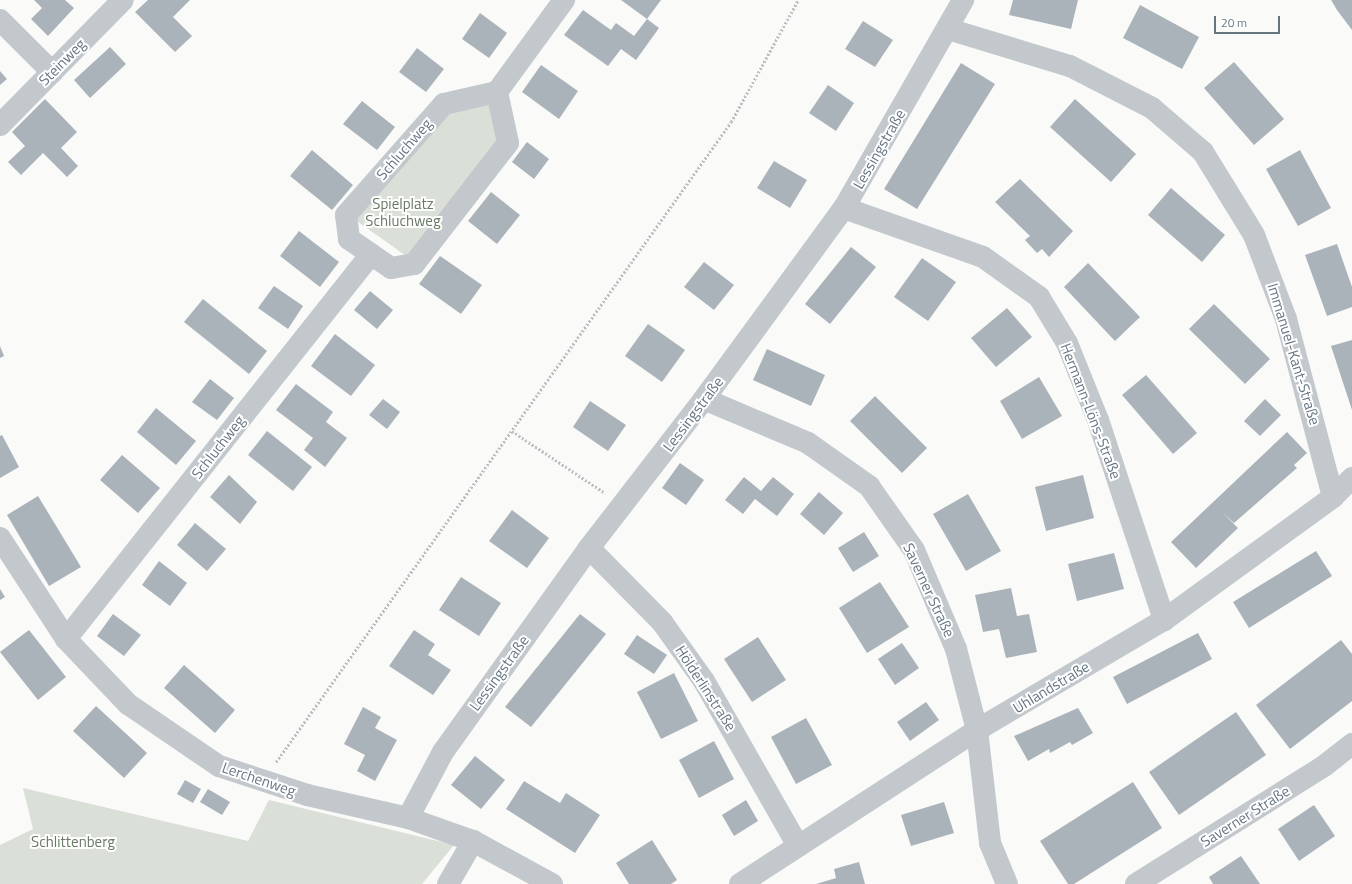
<!DOCTYPE html>
<meta charset="utf-8">
<style>
body{margin:0}
#map{position:relative;width:1352px;height:884px;overflow:hidden;background:#fafaf8;font-family:"Titillium Web",sans-serif}
div>[style]{position:absolute}
[style*='--x']{left:calc(var(--x)*1px);top:calc(var(--y)*1px);width:calc(var(--w)*1px);rotate:calc(var(--a)*1deg)}
.green>*{inset:0;background:#dadfd7}
.building>*{inset:0;background:#aab3b9}
.path>*{height:2.5px;margin-top:-1.25px;transform-origin:0;background:repeating-linear-gradient(90deg,#bbbfc2 0 2px,transparent 0 4px)}
.street>*{height:22px;margin:-11px;padding:0 11px;transform-origin:11px;border-radius:11px;background:#c3c8cc}
span{translate:-50% -50%;white-space:nowrap;text-align:center;line-height:1.15;-webkit-text-stroke:4px #fff;paint-order:stroke}
.street-label{font-size:15px;color:#657683}
.park-label{font-size:15px;color:#687a64}
.scale{position:absolute;left:1214px;top:16px;width:66px;height:18px;box-sizing:border-box;border:2px solid #657683;border-top:0;padding-left:5px;font-size:12px;line-height:14px;white-space:nowrap;color:#657683;-webkit-text-stroke:3px #fff;paint-order:stroke}
</style>
<div id="map">
<div class="green">
<i style="clip-path:polygon(490px 102px,498px 145px,409px 258px,354px 219px,446px 113px)"></i>
<i style="clip-path:polygon(23px 788px,248px 841px,269px 800px,454px 845px,422px 884px,0 884px,0 845px,33px 829px)"></i>
</div>
<div class="building">
<i style="clip-path:polygon(34px 0,65px 0,74px 8px,48px 36px,31px 19px,42px 8px)"></i>
<i style="clip-path:polygon(148px 0,190px 0,173px 17px,192px 36px,175px 52px,135px 12px)"></i>
<i style="clip-path:polygon(621px 0,661px 0,647px 19px)"></i>
<i style="clip-path:polygon(1013px 0,1078px 0,1071px 29px,1009px 15px)"></i>
<i style="clip-path:polygon(1331px 0,1352px 0,1352px 30px,1337px 10px)"></i>
<i style="clip-path:polygon(1140px 5px,1199px 37px,1182px 69px,1123px 38px)"></i>
<i style="clip-path:polygon(583px 10px,611px 30px,616px 23px,634px 36px,647px 19px,659px 28px,636px 60px,621px 49px,608px 66px,564px 35px)"></i>
<i style="clip-path:polygon(480px 13px,507px 33px,489px 58px,462px 39px)"></i>
<i style="clip-path:polygon(863px 21px,893px 40px,875px 67px,845px 49px)"></i>
<i style="clip-path:polygon(110px 47px,126px 64px,90px 98px,74px 80px)"></i>
<i style="clip-path:polygon(417px 48px,444px 69px,426px 92px,399px 72px)"></i>
<i style="clip-path:polygon(1234px 62px,1284px 119px,1254px 145px,1204px 88px)"></i>
<i style="clip-path:polygon(961px 63px,995px 84px,917px 209px,884px 189px)"></i>
<i style="clip-path:polygon(541px 65px,578px 91px,559px 119px,522px 92px)"></i>
<i style="clip-path:polygon(0 71px,7px 79px,0 85px)"></i>
<i style="clip-path:polygon(828px 85px,854px 103px,836px 131px,809px 113px)"></i>
<i style="clip-path:polygon(45px 99px,77px 132px,61px 148px,78px 166px,67px 177px,43px 153px,21px 175px,8px 162px,25px 146px,12px 132px)"></i>
<i style="clip-path:polygon(1075px 99px,1136px 154px,1111px 182px,1050px 127px)"></i>
<i style="clip-path:polygon(362px 101px,395px 127px,377px 150px,343px 124px)"></i>
<i style="clip-path:polygon(527px 142px,549px 159px,534px 179px,512px 162px)"></i>
<i style="clip-path:polygon(312px 150px,353px 185px,332px 210px,290px 176px)"></i>
<i style="clip-path:polygon(1300px 150px,1331px 208px,1298px 226px,1266px 169px)"></i>
<i style="clip-path:polygon(774px 161px,807px 180px,790px 208px,757px 188px)"></i>
<i style="clip-path:polygon(1020px 179px,1073px 231px,1049px 257px,1042px 249px,1037px 253px,1025px 240px,1030px 236px,995px 202px)"></i>
<i style="clip-path:polygon(1171px 188px,1225px 235px,1202px 262px,1148px 215px)"></i>
<i style="clip-path:polygon(491px 192px,520px 215px,497px 244px,468px 221px)"></i>
<i style="clip-path:polygon(299px 231px,339px 262px,320px 287px,280px 256px)"></i>
<i style="clip-path:polygon(1337px 244px,1352px 287px,1352px 307px,1327px 316px,1305px 255px)"></i>
<i style="clip-path:polygon(851px 247px,876px 267px,830px 324px,805px 304px)"></i>
<i style="clip-path:polygon(440px 256px,482px 285px,461px 314px,419px 284px)"></i>
<i style="clip-path:polygon(922px 258px,956px 282px,928px 321px,894px 297px)"></i>
<i style="clip-path:polygon(704px 262px,734px 285px,714px 310px,684px 287px)"></i>
<i style="clip-path:polygon(1088px 263px,1140px 317px,1115px 341px,1064px 287px)"></i>
<i style="clip-path:polygon(274px 286px,303px 306px,288px 329px,258px 308px)"></i>
<i style="clip-path:polygon(370px 291px,393px 310px,377px 329px,354px 310px)"></i>
<i style="clip-path:polygon(203px 299px,267px 351px,249px 374px,184px 322px)"></i>
<i style="clip-path:polygon(1214px 304px,1270px 359px,1245px 384px,1189px 329px)"></i>
<i style="clip-path:polygon(1007px 308px,1032px 337px,996px 367px,971px 338px)"></i>
<i style="clip-path:polygon(648px 324px,685px 350px,662px 382px,625px 356px)"></i>
<i style="clip-path:polygon(335px 334px,375px 365px,351px 396px,311px 366px)"></i>
<i style="clip-path:polygon(1352px 340px,1352px 410px,1331px 346px)"></i>
<i style="clip-path:polygon(0 346px,4px 356px,0 358px)"></i>
<i style="clip-path:polygon(767px 349px,825px 375px,811px 406px,753px 380px)"></i>
<i style="clip-path:polygon(1146px 375px,1197px 433px,1173px 454px,1122px 395px)"></i>
<i style="clip-path:polygon(1039px 377px,1062px 416px,1022px 439px,1000px 401px)"></i>
<i style="clip-path:polygon(210px 379px,234px 398px,217px 420px,192px 402px)"></i>
<i style="clip-path:polygon(296px 384px,333px 412px,326px 422px,347px 438px,325px 467px,304px 450px,313px 438px,276px 410px)"></i>
<i style="clip-path:polygon(875px 396px,927px 448px,902px 473px,850px 421px)"></i>
<i style="clip-path:polygon(383px 399px,400px 412px,387px 429px,369px 415px)"></i>
<i style="clip-path:polygon(1265px 399px,1281px 415px,1260px 436px,1244px 421px)"></i>
<i style="clip-path:polygon(590px 401px,626px 425px,608px 451px,573px 427px)"></i>
<i style="clip-path:polygon(156px 408px,196px 441px,176px 465px,137px 432px)"></i>
<i style="clip-path:polygon(267px 431px,312px 467px,293px 491px,248px 455px)"></i>
<i style="clip-path:polygon(1287px 432px,1307px 453px,1294px 465px,1297px 468px,1234px 523px,1223px 513px,1238px 528px,1196px 568px,1171px 542px)"></i>
<i style="clip-path:polygon(2px 435px,19px 467px,0 478px,0 436px)"></i>
<i style="clip-path:polygon(122px 455px,160px 488px,138px 513px,100px 480px)"></i>
<i style="clip-path:polygon(680px 463px,704px 480px,686px 505px,662px 488px)"></i>
<i style="clip-path:polygon(229px 475px,257px 502px,240px 524px,210px 497px)"></i>
<i style="clip-path:polygon(1083px 475px,1094px 518px,1046px 531px,1035px 487px)"></i>
<i style="clip-path:polygon(744px 477px,761px 491px,773px 477px,794px 494px,777px 516px,755px 499px,743px 514px,725px 500px)"></i>
<i style="clip-path:polygon(819px 492px,843px 513px,824px 535px,800px 514px)"></i>
<i style="clip-path:polygon(968px 494px,1001px 551px,966px 571px,933px 514px)"></i>
<i style="clip-path:polygon(38px 496px,81px 567px,49px 586px,7px 515px)"></i>
<i style="clip-path:polygon(512px 510px,549px 538px,527px 568px,489px 541px)"></i>
<i style="clip-path:polygon(195px 523px,226px 549px,207px 571px,177px 545px)"></i>
<i style="clip-path:polygon(864px 532px,879px 556px,853px 572px,838px 548px)"></i>
<i style="clip-path:polygon(1316px 551px,1332px 576px,1249px 628px,1233px 602px)"></i>
<i style="clip-path:polygon(1114px 553px,1124px 589px,1077px 601px,1068px 564px)"></i>
<i style="clip-path:polygon(159px 561px,187px 583px,170px 606px,142px 585px)"></i>
<i style="clip-path:polygon(461px 577px,501px 603px,479px 636px,439px 610px)"></i>
<i style="clip-path:polygon(880px 582px,909px 627px,867px 653px,839px 608px)"></i>
<i style="clip-path:polygon(1011px 588px,1017px 616px,1029px 614px,1037px 652px,1006px 658px,999px 629px,983px 632px,975px 595px)"></i>
<i style="clip-path:polygon(0 589px,5px 597px,0 600px)"></i>
<i style="clip-path:polygon(113px 614px,141px 635px,124px 656px,97px 636px)"></i>
<i style="clip-path:polygon(580px 614px,606px 634px,531px 727px,505px 707px)"></i>
<i style="clip-path:polygon(29px 630px,66px 677px,38px 700px,0 652px)"></i>
<i style="clip-path:polygon(414px 630px,435px 644px,428px 655px,451px 670px,433px 695px,389px 666px)"></i>
<i style="clip-path:polygon(1198px 633px,1212px 659px,1127px 704px,1113px 677px)"></i>
<i style="clip-path:polygon(637px 635px,667px 655px,654px 674px,624px 654px)"></i>
<i style="clip-path:polygon(758px 637px,786px 680px,752px 702px,724px 659px)"></i>
<i style="clip-path:polygon(1341px 640px,1352px 654px,1352px 701px,1290px 749px,1256px 705px)"></i>
<i style="clip-path:polygon(902px 643px,919px 668px,895px 685px,878px 659px)"></i>
<i style="clip-path:polygon(184px 665px,235px 710px,215px 733px,164px 688px)"></i>
<i style="clip-path:polygon(674px 673px,698px 721px,661px 739px,637px 692px)"></i>
<i style="clip-path:polygon(926px 702px,939px 720px,910px 741px,897px 722px)"></i>
<i style="clip-path:polygon(96px 706px,147px 753px,124px 778px,73px 731px)"></i>
<i style="clip-path:polygon(363px 707px,381px 717px,375px 728px,397px 740px,375px 781px,357px 771px,365px 755px,344px 744px)"></i>
<i style="clip-path:polygon(1078px 708px,1093px 733px,1072px 745px,1070px 742px,1050px 753px,1049px 749px,1028px 761px,1014px 736px)"></i>
<i style="clip-path:polygon(1236px 712px,1266px 755px,1179px 815px,1149px 772px)"></i>
<i style="clip-path:polygon(806px 718px,832px 765px,796px 784px,771px 737px)"></i>
<i style="clip-path:polygon(714px 741px,734px 779px,699px 798px,679px 760px)"></i>
<i style="clip-path:polygon(475px 756px,505px 780px,481px 809px,451px 785px)"></i>
<i style="clip-path:polygon(185px 780px,201px 789px,193px 803px,177px 794px)"></i>
<i style="clip-path:polygon(524px 781px,560px 803px,566px 793px,600px 815px,575px 853px,506px 809px)"></i>
<i style="clip-path:polygon(1133px 782px,1162px 828px,1074px 884px,1068px 884px,1040px 841px)"></i>
<i style="clip-path:polygon(208px 789px,230px 802px,222px 815px,200px 802px)"></i>
<i style="clip-path:polygon(746px 800px,758px 821px,734px 836px,722px 815px)"></i>
<i style="clip-path:polygon(944px 802px,954px 833px,911px 846px,901px 815px)"></i>
<i style="clip-path:polygon(1314px 805px,1335px 836px,1299px 861px,1278px 829px)"></i>
<i style="clip-path:polygon(652px 840px,677px 880px,671px 884px,629px 884px,616px 863px)"></i>
<i style="clip-path:polygon(1241px 856px,1260px 884px,1213px 884px,1209px 877px)"></i>
<i style="clip-path:polygon(859px 862px,865px 884px,816px 884px,836px 878px,834px 869px)"></i>
</div>
<div class="path">
<i style="--x:512;--y:431;--w:112;--a:33.7"></i>
<i style="--x:276;--y:762;--w:785;--a:-54.59"></i>
<i style="--x:731;--y:122;--w:139;--a:-61.2"></i>
</div>
<div class="street">
<i style="--x:0;--y:20;--w:74;--a:45"></i>
<i style="--x:948;--y:29;--w:127;--a:16.9"></i>
<i style="--x:1070;--y:66;--w:92;--a:27.1"></i>
<i style="--x:1152;--y:108;--w:67;--a:40.8"></i>
<i style="--x:1203;--y:152;--w:97;--a:58.4"></i>
<i style="--x:1254;--y:235;--w:90;--a:69.1"></i>
<i style="--x:1286;--y:319;--w:184;--a:75.2"></i>
<i style="--x:497;--y:92;--w:52;--a:77.8"></i>
<i style="--x:508;--y:143;--w:153;--a:127.8"></i>
<i style="--x:414;--y:264;--w:23;--a:170"></i>
<i style="--x:391;--y:268;--w:51;--a:-145.4"></i>
<i style="--x:349;--y:239;--w:24;--a:-97"></i>
<i style="--x:346;--y:215;--w:148;--a:-48.6"></i>
<i style="--x:444;--y:104;--w:54;--a:-12.8"></i>
<i style="--x:497;--y:92;--w:114;--a:-53.9"></i>
<i style="--x:0;--y:125;--w:175;--a:-45.5"></i>
<i style="--x:844;--y:208;--w:147;--a:19.4"></i>
<i style="--x:983;--y:257;--w:69;--a:35.5"></i>
<i style="--x:1039;--y:297;--w:54;--a:58.7"></i>
<i style="--x:1067;--y:343;--w:83;--a:68.1"></i>
<i style="--x:1098;--y:420;--w:211;--a:71.7"></i>
<i style="--x:704;--y:399;--w:113;--a:22.9"></i>
<i style="--x:808;--y:443;--w:75;--a:35.2"></i>
<i style="--x:869;--y:486;--w:78;--a:54.9"></i>
<i style="--x:914;--y:550;--w:108;--a:67"></i>
<i style="--x:956;--y:649;--w:84;--a:75.5"></i>
<i style="--x:977;--y:730;--w:114;--a:83.4"></i>
<i style="--x:990;--y:843;--w:44;--a:67.5"></i>
<i style="--x:0;--y:538;--w:121;--a:56.8"></i>
<i style="--x:66;--y:639;--w:90;--a:46.4"></i>
<i style="--x:128;--y:704;--w:110;--a:34.3"></i>
<i style="--x:219;--y:766;--w:93;--a:18.2"></i>
<i style="--x:307;--y:795;--w:104;--a:12.8"></i>
<i style="--x:408;--y:818;--w:69;--a:19.5"></i>
<i style="--x:473;--y:841;--w:90;--a:28.6"></i>
<i style="--x:589;--y:548;--w:104;--a:45.4"></i>
<i style="--x:662;--y:622;--w:72;--a:54.6"></i>
<i style="--x:704;--y:681;--w:190;--a:60.3"></i>
<i style="--x:66;--y:639;--w:491;--a:-51.6"></i>
<i style="--x:408;--y:818;--w:75;--a:-62.1"></i>
<i style="--x:443;--y:752;--w:251;--a:-54.4"></i>
<i style="--x:589;--y:548;--w:188;--a:-52.3"></i>
<i style="--x:704;--y:399;--w:237;--a:-53.8"></i>
<i style="--x:844;--y:208;--w:240;--a:-60.2"></i>
<i style="--x:448;--y:884;--w:50;--a:-59.8"></i>
<i style="--x:740;--y:884;--w:283;--a:-33"></i>
<i style="--x:977;--y:730;--w:217;--a:-30.5"></i>
<i style="--x:1164;--y:620;--w:209;--a:-36"></i>
<i style="--x:1333;--y:497;--w:27;--a:-45"></i>
<i style="--x:1136;--y:884;--w:222;--a:-32.1"></i>
<i style="--x:1324;--y:766;--w:36;--a:-38"></i>
</div>
<div class="street-label">
<span style="left:62px;top:62px;rotate:-45deg">Steinweg</span>
<span style="left:404px;top:149px;rotate:-49deg">Schluchweg</span>
<span style="left:879px;top:149px;rotate:-60deg">Lessingstraße</span>
<span style="left:1294px;top:354px;rotate:73deg">Immanuel-Kant-Straße</span>
<span style="left:1091px;top:411px;rotate:69deg">Hermann-Löns-Straße</span>
<span style="left:693px;top:414px;rotate:-53deg">Lessingstraße</span>
<span style="left:218px;top:447px;rotate:-52deg">Schluchweg</span>
<span style="left:929px;top:590px;rotate:65deg">Saverner Straße</span>
<span style="left:499px;top:673px;rotate:-54deg">Lessingstraße</span>
<span style="left:1051px;top:687px;rotate:-31deg">Uhlandstraße</span>
<span style="left:706px;top:688px;rotate:57deg">Hölderlinstraße</span>
<span style="left:259px;top:779px;rotate:19deg">Lerchenweg</span>
<span style="left:1245px;top:816px;rotate:-32deg">Saverner Straße</span>
</div>
<div class="park-label">
<span style="left:403px;top:212px">Spielplatz<br>Schluchweg</span>
<span style="left:73px;top:842px">Schlittenberg</span>
</div>
<div class="scale">20 m</div>
</div>
